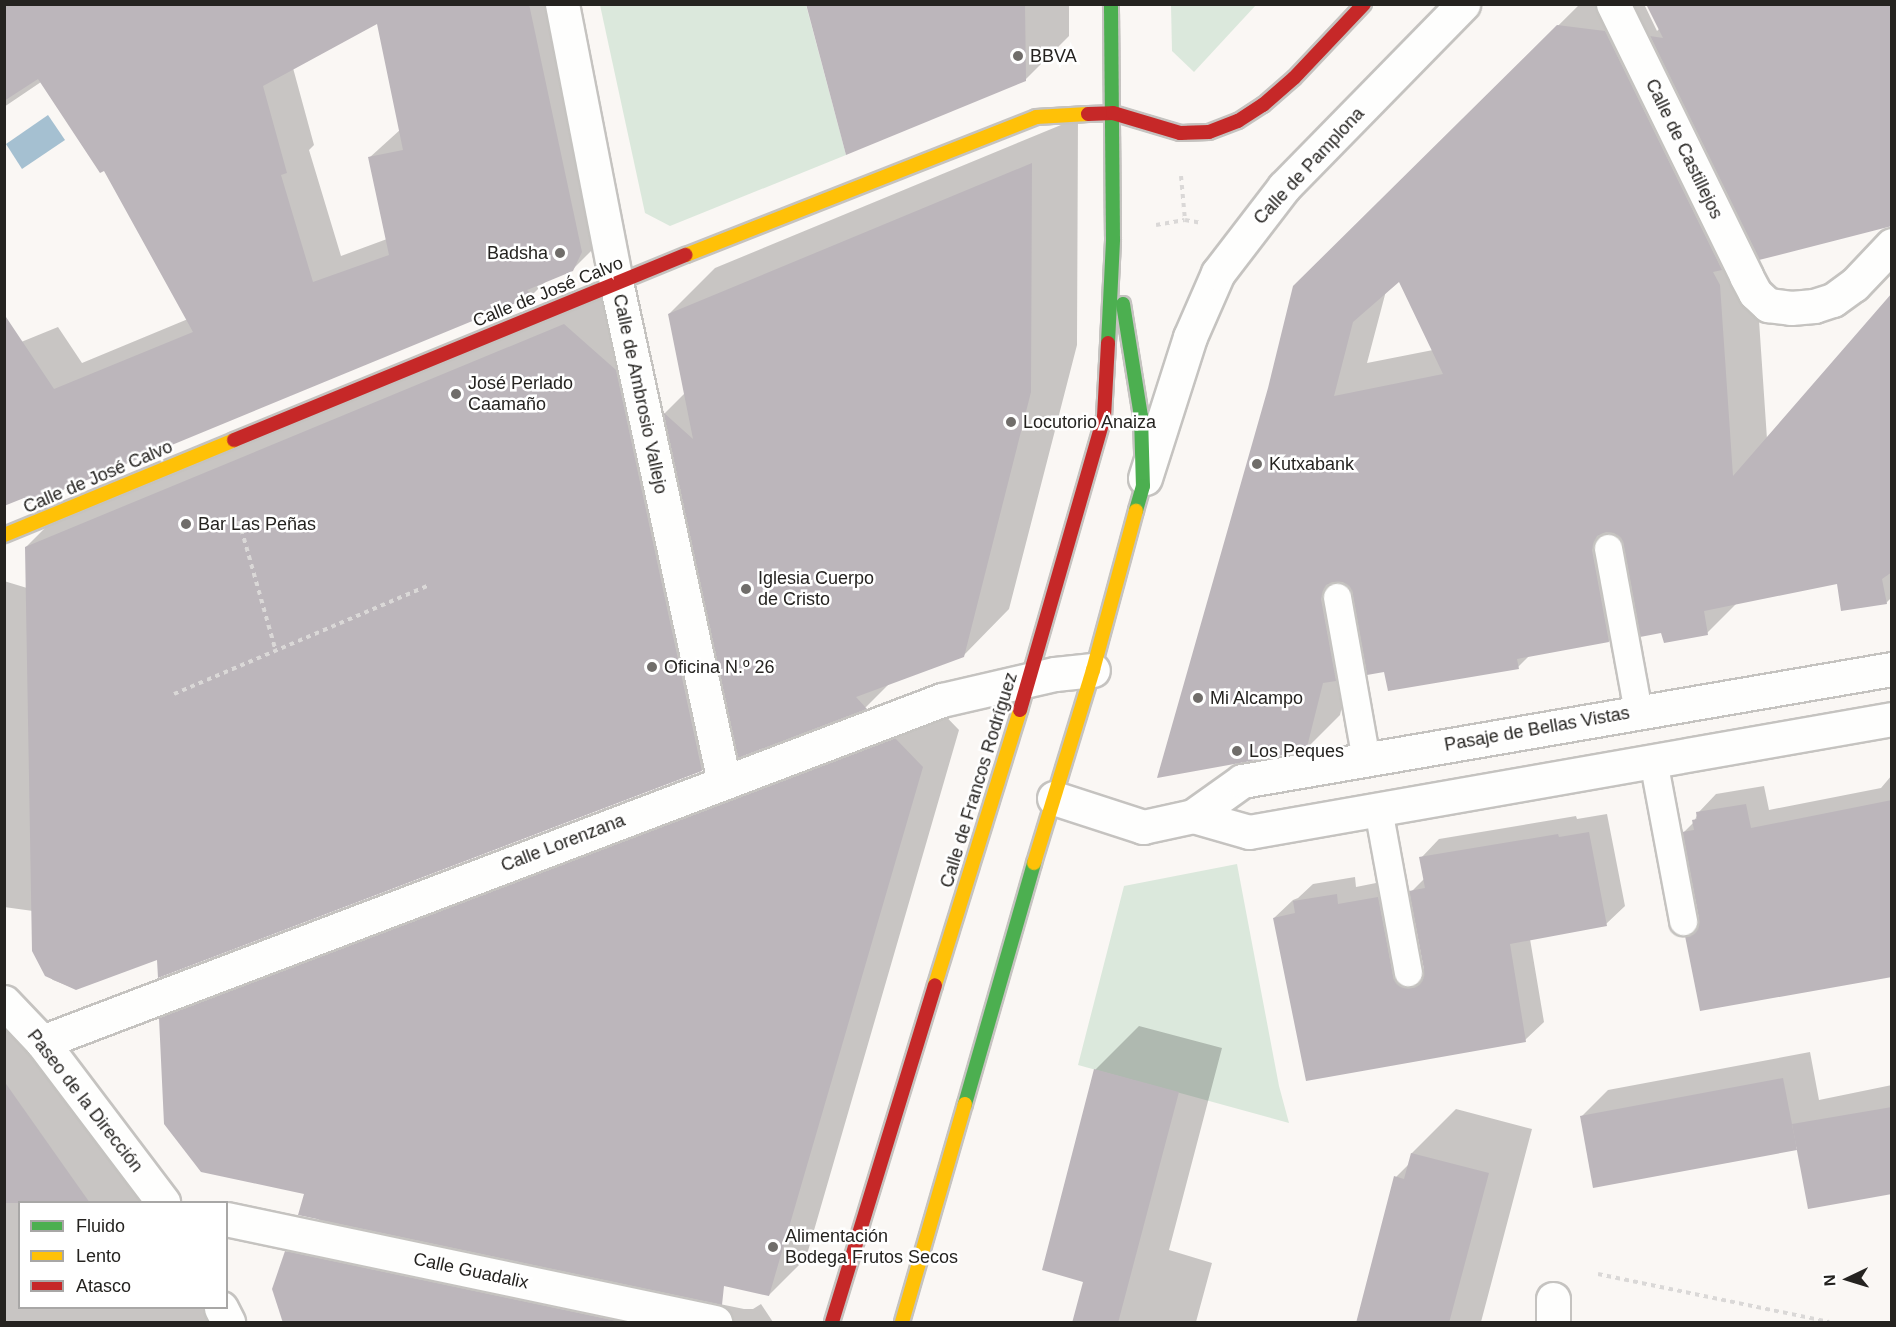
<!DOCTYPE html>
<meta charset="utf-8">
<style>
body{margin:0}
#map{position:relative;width:1896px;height:1327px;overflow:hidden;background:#faf7f4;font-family:Arial,sans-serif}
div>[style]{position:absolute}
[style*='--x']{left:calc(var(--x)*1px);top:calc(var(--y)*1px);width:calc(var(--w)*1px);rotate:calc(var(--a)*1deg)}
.green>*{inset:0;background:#dbe8dc}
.water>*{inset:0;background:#a5c0d1}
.shadow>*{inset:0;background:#0003}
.building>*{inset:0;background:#bcb6bb}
.path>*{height:4px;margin-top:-2px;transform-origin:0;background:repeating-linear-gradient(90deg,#dad8d7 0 4.5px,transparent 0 9px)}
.roads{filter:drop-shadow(2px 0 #c5c3c0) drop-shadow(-2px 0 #c5c3c0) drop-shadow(0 2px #c5c3c0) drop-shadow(0 -2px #c5c3c0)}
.lane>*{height:27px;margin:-13.5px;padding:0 13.5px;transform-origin:13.5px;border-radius:13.5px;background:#fefefd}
.street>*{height:33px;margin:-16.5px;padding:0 16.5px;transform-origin:16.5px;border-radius:16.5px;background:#fefefd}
.fast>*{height:14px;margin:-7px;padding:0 7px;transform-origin:7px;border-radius:7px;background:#4caf50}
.slow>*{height:14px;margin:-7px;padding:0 7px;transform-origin:7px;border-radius:7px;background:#ffc107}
.jam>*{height:14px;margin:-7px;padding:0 7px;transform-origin:7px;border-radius:7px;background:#c62828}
.dots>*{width:16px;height:16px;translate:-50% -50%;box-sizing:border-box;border:3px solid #fff;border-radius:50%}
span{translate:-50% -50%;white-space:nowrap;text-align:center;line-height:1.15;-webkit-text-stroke:5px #fff;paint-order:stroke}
.poi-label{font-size:18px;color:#252320}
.left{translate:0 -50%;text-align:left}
.right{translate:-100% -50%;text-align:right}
.street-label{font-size:18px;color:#252320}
.frame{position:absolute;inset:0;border:6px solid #252320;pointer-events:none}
.legend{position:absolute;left:18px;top:1201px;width:210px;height:108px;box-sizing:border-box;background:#fff;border:2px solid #a8a7a6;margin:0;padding:8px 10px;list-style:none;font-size:18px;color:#252320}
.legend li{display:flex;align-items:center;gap:12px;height:30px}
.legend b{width:30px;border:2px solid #a8a7a6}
.north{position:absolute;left:1818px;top:1249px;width:60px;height:60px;-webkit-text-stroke:4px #fff;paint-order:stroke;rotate:266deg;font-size:16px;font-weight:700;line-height:24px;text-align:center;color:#252320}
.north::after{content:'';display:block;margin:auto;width:21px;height:27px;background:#252320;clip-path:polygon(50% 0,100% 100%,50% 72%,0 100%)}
</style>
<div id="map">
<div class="green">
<i style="clip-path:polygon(600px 5px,806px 5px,846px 155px,670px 226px,645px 213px)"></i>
<i style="clip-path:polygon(1171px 5px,1171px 4px,1256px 5px,1194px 72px,1172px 51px)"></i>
<i style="clip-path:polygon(1237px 864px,1279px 1086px,1289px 1123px,1078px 1065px,1124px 886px)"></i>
</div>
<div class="water">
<i style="clip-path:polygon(48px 115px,65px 140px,22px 169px,6px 144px)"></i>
</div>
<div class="shadow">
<i style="clip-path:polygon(evenodd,4px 4px,562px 4px,600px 242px,572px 270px,546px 281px,532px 295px,25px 504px,4px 349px,58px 327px,82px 363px,188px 319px,104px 169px,41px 82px,4px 107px,4px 4px,379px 22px,401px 129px,369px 158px,387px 239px,341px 256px,309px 150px,314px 145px,293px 68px,379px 22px)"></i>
<i style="clip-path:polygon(808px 4px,1069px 4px,1069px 36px,1025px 80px)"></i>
<i style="clip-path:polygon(evenodd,1580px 4px,1644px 4px,1657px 31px,1660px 28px,1892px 4px,1754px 246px,1767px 439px,1892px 295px,1892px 597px,1886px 603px,1838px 582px,1738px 602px,1707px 633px,1663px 631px,1637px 612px,1609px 641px,1529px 656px,1518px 667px,1385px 670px,1364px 650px,1353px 661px,1340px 715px,1305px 750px,1269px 388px,1295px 287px,1580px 4px,1400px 279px,1433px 350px,1367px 363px,1386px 291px,1400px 279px)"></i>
<i style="clip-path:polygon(1078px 118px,1077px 345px,1009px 609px,963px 656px,891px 682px,866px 707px,739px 755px,735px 736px,702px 770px,158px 958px,76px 989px,53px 980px,43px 971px,33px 911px,4px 907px,4px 581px,27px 588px,26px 547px,58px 515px,597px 293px,647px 338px,664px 414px,685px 393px,669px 314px,715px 268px)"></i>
<i style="clip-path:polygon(932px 702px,959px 730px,806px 1258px,769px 1295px,721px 1284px,705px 1301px,744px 1309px,753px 1309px,761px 1304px,773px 1322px,285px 1322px,287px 1252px,320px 1218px,306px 1193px,161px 1018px,198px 981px)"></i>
<i style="clip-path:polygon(1892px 775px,1892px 975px,1686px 937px,1698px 926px,1700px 919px,1684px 832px,1694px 822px,1698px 813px,1716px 794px,1764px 786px,1769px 810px,1881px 788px)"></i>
<i style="clip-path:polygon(1607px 814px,1625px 906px,1606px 924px,1530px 939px,1544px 1022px,1525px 1040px,1307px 1079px,1274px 918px,1293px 900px,1298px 898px,1313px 884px,1355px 877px,1356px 887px,1396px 879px,1421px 969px,1425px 969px,1411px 892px,1425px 878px,1421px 858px,1439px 839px,1576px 816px,1577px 819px)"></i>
<i style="clip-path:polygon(4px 999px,155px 1202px,20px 1202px,20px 1308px,217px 1308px,224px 1322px,4px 1322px)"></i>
<i style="clip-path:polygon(1139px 1026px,1222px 1048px,1169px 1250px,1212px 1263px,1196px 1322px,1074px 1322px,1085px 1281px,1095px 1070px)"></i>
<i style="clip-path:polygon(1810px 1052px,1819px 1100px,1892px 1085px,1892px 1192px,1798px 1147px,1581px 1117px,1608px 1090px)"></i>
<i style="clip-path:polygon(1456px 1109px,1532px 1129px,1481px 1322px,1357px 1322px,1396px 1177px,1410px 1163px,1412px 1153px)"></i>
</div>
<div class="building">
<i style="clip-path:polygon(evenodd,4px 4px,529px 4px,582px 252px,573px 271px,527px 290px,533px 296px,24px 506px,24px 498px,4px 506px,4px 314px,54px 389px,193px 332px,104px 171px,100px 173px,38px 79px,4px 101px,4px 4px,377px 24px,403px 150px,368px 157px,389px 255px,313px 282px,281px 175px,287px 173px,263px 86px,377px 24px)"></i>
<i style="clip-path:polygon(806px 4px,1025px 4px,1026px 81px,846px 155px)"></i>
<i style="clip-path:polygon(1646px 4px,1892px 4px,1892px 226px,1759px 260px,1650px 36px,1663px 38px)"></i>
<i style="clip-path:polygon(evenodd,1557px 25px,1605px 31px,1722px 270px,1713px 272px,1720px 285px,1733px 476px,1892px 293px,1892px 572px,1882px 579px,1887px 604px,1841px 611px,1837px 584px,1704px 611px,1708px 635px,1664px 643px,1661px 633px,1640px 637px,1623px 545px,1614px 533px,1606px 532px,1597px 536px,1592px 550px,1609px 642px,1517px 659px,1519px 669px,1388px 691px,1384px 672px,1367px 675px,1352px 594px,1343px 582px,1334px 582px,1326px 585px,1321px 599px,1336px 681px,1323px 683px,1306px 751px,1157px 778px,1268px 388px,1293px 286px,1557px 25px,1399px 282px,1443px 374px,1334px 396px,1353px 322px,1399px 282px)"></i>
<i style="clip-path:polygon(1032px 163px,1031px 392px,964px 657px,856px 697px,867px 709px,738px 758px,663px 412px,693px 439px,668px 314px)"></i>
<i style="clip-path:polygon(564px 324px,616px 370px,702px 771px,158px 978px,157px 960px,76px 990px,45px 976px,32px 951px,25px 547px)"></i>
<i style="clip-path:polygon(895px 738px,923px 767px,769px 1296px,724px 1286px,722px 1305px,298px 1215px,304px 1194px,201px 1172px,164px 1124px,159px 1018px)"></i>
<i style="clip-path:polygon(1892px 800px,1892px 977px,1700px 1011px,1685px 936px,1694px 933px,1699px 919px,1682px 832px,1694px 830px,1692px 820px,1697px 819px,1696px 812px,1746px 804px,1751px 828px)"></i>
<i style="clip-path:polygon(1589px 832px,1607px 926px,1510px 944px,1526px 1042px,1306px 1081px,1273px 918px,1295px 913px,1293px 901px,1337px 894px,1338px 904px,1378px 897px,1393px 975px,1402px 987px,1411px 987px,1423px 978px,1424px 970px,1409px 891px,1425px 888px,1419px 857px,1558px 834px,1559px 837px)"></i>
<i style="clip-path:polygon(1094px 1069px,1179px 1092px,1118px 1323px,1072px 1323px,1083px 1282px,1042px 1270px)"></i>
<i style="clip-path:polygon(1783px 1078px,1797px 1150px,1593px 1188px,1580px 1116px)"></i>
<i style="clip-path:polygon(4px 1081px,90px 1203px,4px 1203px)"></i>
<i style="clip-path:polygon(1892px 1107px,1892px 1194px,1808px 1209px,1792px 1124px)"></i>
<i style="clip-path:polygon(1411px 1153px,1489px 1173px,1449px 1323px,1356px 1323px,1394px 1176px,1404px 1179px)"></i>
<i style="clip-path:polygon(285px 1251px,626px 1323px,283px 1323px,272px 1289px)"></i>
</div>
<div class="path">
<i style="--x:1181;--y:176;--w:44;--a:84.8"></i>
<i style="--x:1156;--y:225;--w:29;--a:-10"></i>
<i style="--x:1185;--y:220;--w:17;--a:10"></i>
<i style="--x:239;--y:521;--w:136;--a:74.2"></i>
<i style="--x:174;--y:694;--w:278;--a:-23.1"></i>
<i style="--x:1598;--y:1274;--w:236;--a:11.7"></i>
</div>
<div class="roads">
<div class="lane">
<i style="--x:1608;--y:548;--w:166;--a:79.6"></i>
<i style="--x:1337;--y:597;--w:165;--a:79.9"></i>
<i style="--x:1653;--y:760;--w:164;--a:79.4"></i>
<i style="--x:1378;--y:809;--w:166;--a:79.6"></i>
</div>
<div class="street">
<i style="--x:562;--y:4;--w:283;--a:79"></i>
<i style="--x:616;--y:282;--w:512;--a:77.81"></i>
<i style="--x:1613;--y:4;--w:303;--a:63.9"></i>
<i style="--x:1746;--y:276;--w:19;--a:62"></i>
<i style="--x:1755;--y:293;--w:18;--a:43"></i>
<i style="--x:1768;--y:305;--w:23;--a:7"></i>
<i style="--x:1791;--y:308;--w:23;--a:-5"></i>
<i style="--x:1814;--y:306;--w:20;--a:-18"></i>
<i style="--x:1833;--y:300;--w:26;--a:-36"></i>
<i style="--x:1854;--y:285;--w:55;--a:-46.5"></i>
<i style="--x:1145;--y:478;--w:148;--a:-72.3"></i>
<i style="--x:1190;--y:337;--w:70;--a:-66.4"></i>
<i style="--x:1218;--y:273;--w:108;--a:-52.5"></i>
<i style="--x:1284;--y:187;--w:256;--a:-45.6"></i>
<i style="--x:1054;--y:798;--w:94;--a:18"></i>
<i style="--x:1143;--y:827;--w:51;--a:-12.4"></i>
<i style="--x:1193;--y:816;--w:60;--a:-35.5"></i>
<i style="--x:1242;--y:781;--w:660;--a:-9.78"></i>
<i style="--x:1193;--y:816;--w:58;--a:15.9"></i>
<i style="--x:1249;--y:832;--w:653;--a:-9.97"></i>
<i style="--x:4;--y:1002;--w:55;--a:46.5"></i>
<i style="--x:42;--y:1042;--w:201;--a:52.9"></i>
<i style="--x:42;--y:1042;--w:963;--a:-20.81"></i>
<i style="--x:942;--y:700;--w:116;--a:-13"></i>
<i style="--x:1055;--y:674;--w:38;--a:-6"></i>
<i style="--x:226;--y:1219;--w:500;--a:11.9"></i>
<i style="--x:1553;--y:1299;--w:23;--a:90"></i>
<i style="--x:221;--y:1308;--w:16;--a:63"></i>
</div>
<div class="fast">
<i style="--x:1123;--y:304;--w:113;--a:80.9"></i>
<i style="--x:1141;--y:416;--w:70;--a:88.4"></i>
<i style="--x:1143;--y:486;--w:26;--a:106"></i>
<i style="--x:1108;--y:343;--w:104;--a:-87.2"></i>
<i style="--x:1113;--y:239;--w:235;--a:-90.5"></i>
<i style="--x:965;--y:1104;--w:251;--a:-74"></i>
</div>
<div class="slow">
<i style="--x:686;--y:255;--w:376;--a:-21.5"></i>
<i style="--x:1036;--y:117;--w:52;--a:-3.3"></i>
<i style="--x:4;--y:535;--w:249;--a:-22.4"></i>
<i style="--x:1034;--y:863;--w:202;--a:-73"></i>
<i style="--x:1093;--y:670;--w:165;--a:-74.9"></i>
<i style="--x:935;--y:985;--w:288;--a:-72.8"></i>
<i style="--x:902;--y:1322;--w:227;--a:-73.9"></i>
</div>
<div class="jam">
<i style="--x:1088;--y:114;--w:25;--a:-2"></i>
<i style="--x:1113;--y:113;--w:70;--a:16.6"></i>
<i style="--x:1180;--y:133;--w:29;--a:-2"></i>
<i style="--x:1209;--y:132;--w:31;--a:-21"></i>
<i style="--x:1238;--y:121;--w:30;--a:-33"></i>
<i style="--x:1263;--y:105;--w:41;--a:-41.1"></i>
<i style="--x:1294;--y:78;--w:102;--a:-46.6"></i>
<i style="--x:234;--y:440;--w:488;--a:-22.3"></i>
<i style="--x:1020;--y:710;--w:305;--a:-74"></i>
<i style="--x:1104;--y:417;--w:74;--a:-86.9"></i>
<i style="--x:832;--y:1322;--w:352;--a:-73"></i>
</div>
</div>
<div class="dots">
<i style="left:1018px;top:56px;background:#706d6a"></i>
<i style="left:560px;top:253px;background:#706d6a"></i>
<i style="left:456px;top:394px;background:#706d6a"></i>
<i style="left:1011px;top:422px;background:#706d6a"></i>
<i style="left:1257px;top:464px;background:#706d6a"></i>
<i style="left:186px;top:524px;background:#706d6a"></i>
<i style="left:746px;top:589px;background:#706d6a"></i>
<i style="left:652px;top:667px;background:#706d6a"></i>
<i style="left:1198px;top:698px;background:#706d6a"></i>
<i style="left:1237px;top:751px;background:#706d6a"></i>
<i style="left:773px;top:1247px;background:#706d6a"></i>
</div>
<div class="poi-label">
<span class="left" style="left:1030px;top:56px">BBVA</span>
<span class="right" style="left:548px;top:253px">Badsha</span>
<span class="left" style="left:468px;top:394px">José Perlado<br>Caamaño</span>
<span class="left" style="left:1023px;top:422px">Locutorio Anaiza</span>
<span class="left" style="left:1269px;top:464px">Kutxabank</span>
<span class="left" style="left:198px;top:524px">Bar Las Peñas</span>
<span class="left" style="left:758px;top:589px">Iglesia Cuerpo<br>de Cristo</span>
<span class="left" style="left:664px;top:667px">Oficina N.º 26</span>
<span class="left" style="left:1210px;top:698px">Mi Alcampo</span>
<span class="left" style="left:1249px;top:751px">Los Peques</span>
<span class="left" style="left:785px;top:1247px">Alimentación<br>Bodega Frutos Secos</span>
</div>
<div class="street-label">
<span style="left:1684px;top:149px;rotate:64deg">Calle de Castillejos</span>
<span style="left:1309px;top:166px;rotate:-47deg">Calle de Pamplona</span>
<span style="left:548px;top:292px;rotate:-22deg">Calle de José Calvo</span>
<span style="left:640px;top:394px;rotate:78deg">Calle de Ambrosio Vallejo</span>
<span style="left:98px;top:477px;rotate:-23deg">Calle de José Calvo</span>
<span style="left:1537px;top:729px;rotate:-10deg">Pasaje de Bellas Vistas</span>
<span style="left:979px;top:780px;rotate:-73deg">Calle de Francos Rodríguez</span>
<span style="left:563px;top:843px;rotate:-21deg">Calle Lorenzana</span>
<span style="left:85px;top:1101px;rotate:52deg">Paseo de la Dirección</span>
<span style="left:471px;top:1271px;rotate:12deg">Calle Guadalix</span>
</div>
<div class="frame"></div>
<ul class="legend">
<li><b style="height:8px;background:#4caf50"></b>Fluido</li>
<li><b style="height:8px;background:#ffc107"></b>Lento</li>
<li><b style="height:8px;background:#c62828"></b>Atasco</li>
</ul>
<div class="north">N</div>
</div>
